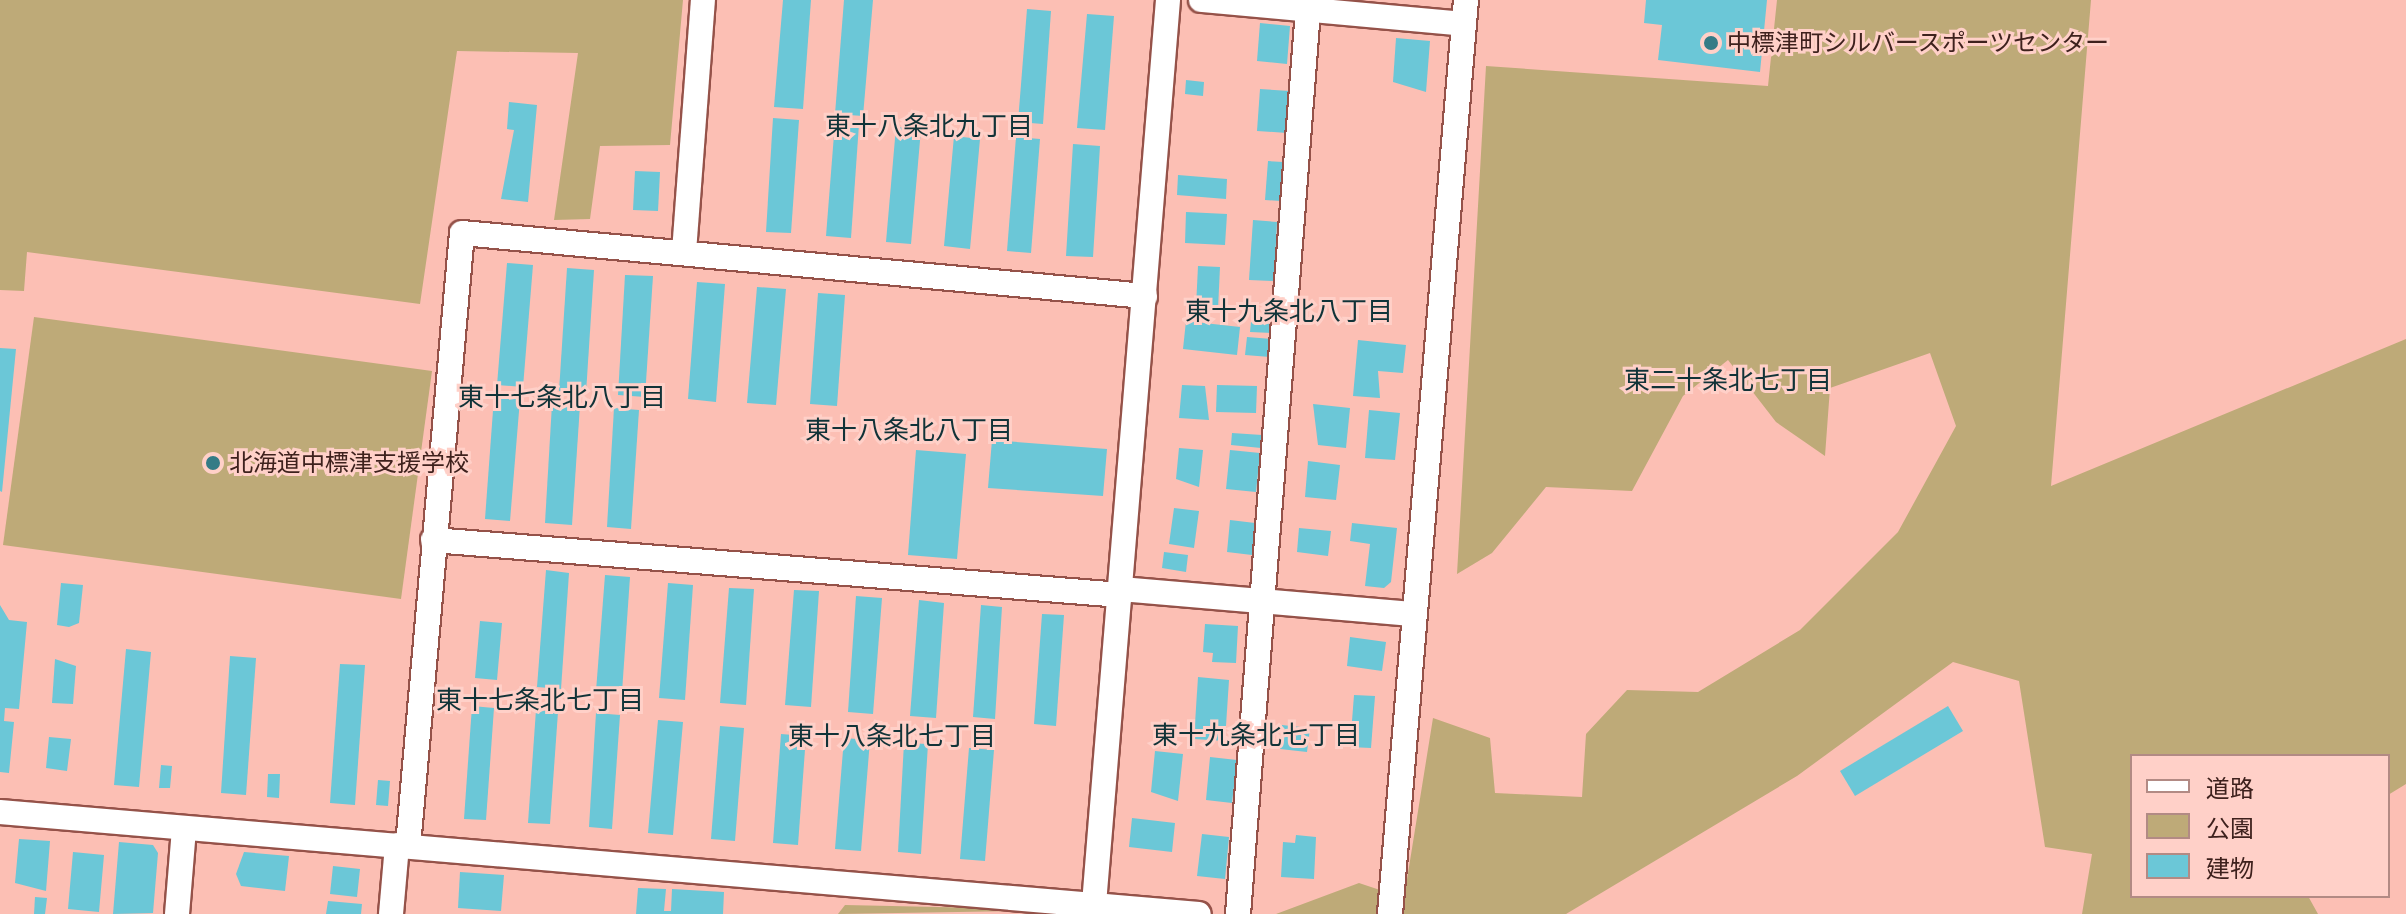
<!DOCTYPE html>
<meta charset="utf-8">
<style>
body{margin:0}
#map{position:relative;width:2406px;height:914px;overflow:hidden;background:#fcbfb4;font-family:Ubuntu,"Noto Sans JP",sans-serif}
div>[style]{position:absolute}
[style*='--x']{left:calc(var(--x)*1px);top:calc(var(--y)*1px);width:calc(var(--w)*1px);rotate:calc(var(--a)*1deg)}
.green>*{inset:0;background:#beaa78}
.building>*{inset:0;background:#6bc7d7}
.roads{filter:drop-shadow(2px 0 #955249) drop-shadow(-2px 0 #955249) drop-shadow(0 2px #955249) drop-shadow(0 -2px #955249)}
.minor>*{height:24px;margin:-12px;padding:0 12px;transform-origin:12px;border-radius:12px;background:#fff}
.tertiary>*{height:28px;margin:-14px;padding:0 14px;transform-origin:14px;border-radius:14px;background:#fff}
.dots>*{width:22px;height:22px;translate:-50% -50%;box-sizing:border-box;border:4px solid #ffd0c8;border-radius:50%}
span{translate:-50% -50%;white-space:nowrap;text-align:center;line-height:1.15;-webkit-text-stroke:6px #ffd0c8;paint-order:stroke}
.poi-label{font-size:24px;color:#3e211d}
.left{translate:0 -50%;text-align:left}
.neighbourhood-label{font-size:26px;color:#113338}
.legend{position:absolute;left:2130px;top:754px;width:260px;height:144px;box-sizing:border-box;background:#ffd0c8;border:2px solid #b28a84;margin:0;padding:10px 14px;list-style:none;font-size:24px;color:#3e211d}
.legend li{display:flex;align-items:center;gap:16px;height:40px}
.legend b{width:40px;border:2px solid #b28a84}
</style>
<div id="map">
<div class="green">
<i style="clip-path:polygon(0 0,683px 0,670px 145px,600px 146px,590px 219px,554px 220px,578px 53px,457px 51px,420px 304px,27px 252px,24px 291px,0 290px)"></i>
<i style="clip-path:polygon(1777px 0,2091px 0,2051px 486px,2406px 339px,2406px 784px,2388px 795px,2388px 756px,2132px 756px,2132px 896px,2308px 896px,2318px 914px,2082px 914px,2092px 854px,2045px 847px,2019px 681px,1953px 662px,1797px 776px,1566px 914px,1276px 914px,1359px 883px,1404px 898px,1433px 718px,1490px 738px,1495px 793px,1582px 797px,1586px 734px,1627px 690px,1698px 692px,1800px 630px,1898px 532px,1956px 426px,1930px 353px,1830px 388px,1825px 456px,1776px 422px,1728px 360px,1683px 396px,1632px 491px,1546px 487px,1492px 553px,1457px 574px,1486px 66px,1768px 86px)"></i>
<i style="clip-path:polygon(34px 317px,432px 371px,401px 599px,3px 545px)"></i>
<i style="clip-path:polygon(845px 905px,1083px 910px,838px 914px)"></i>
</div>
<div class="building">
<i style="clip-path:polygon(783px 0,811px 0,803px 109px,774px 107px)"></i>
<i style="clip-path:polygon(844px 0,873px 0,863px 116px,835px 114px)"></i>
<i style="clip-path:polygon(1646px 0,1767px 0,1760px 72px,1658px 60px,1662px 25px,1644px 23px)"></i>
<i style="clip-path:polygon(1027px 9px,1051px 11px,1043px 124px,1018px 122px)"></i>
<i style="clip-path:polygon(1087px 14px,1114px 16px,1105px 130px,1077px 128px)"></i>
<i style="clip-path:polygon(1260px 23px,1290px 26px,1287px 64px,1257px 61px)"></i>
<i style="clip-path:polygon(1396px 38px,1430px 41px,1426px 92px,1393px 82px)"></i>
<i style="clip-path:polygon(1186px 80px,1204px 82px,1203px 96px,1185px 94px)"></i>
<i style="clip-path:polygon(1260px 89px,1290px 91px,1287px 133px,1257px 131px)"></i>
<i style="clip-path:polygon(509px 102px,537px 105px,528px 202px,501px 199px,514px 130px,507px 129px)"></i>
<i style="clip-path:polygon(773px 118px,799px 120px,791px 233px,766px 232px)"></i>
<i style="clip-path:polygon(835px 122px,859px 124px,851px 238px,826px 236px)"></i>
<i style="clip-path:polygon(896px 127px,921px 129px,911px 244px,886px 242px)"></i>
<i style="clip-path:polygon(954px 136px,980px 139px,970px 249px,944px 246px)"></i>
<i style="clip-path:polygon(1016px 137px,1040px 139px,1031px 253px,1007px 251px)"></i>
<i style="clip-path:polygon(1073px 144px,1100px 146px,1093px 257px,1066px 256px)"></i>
<i style="clip-path:polygon(1268px 161px,1283px 162px,1281px 201px,1265px 200px)"></i>
<i style="clip-path:polygon(635px 171px,660px 172px,658px 211px,633px 210px)"></i>
<i style="clip-path:polygon(1178px 175px,1227px 179px,1226px 199px,1177px 195px)"></i>
<i style="clip-path:polygon(1186px 212px,1227px 214px,1225px 245px,1185px 243px)"></i>
<i style="clip-path:polygon(1253px 220px,1277px 222px,1274px 281px,1249px 280px)"></i>
<i style="clip-path:polygon(507px 263px,533px 265px,523px 387px,497px 385px)"></i>
<i style="clip-path:polygon(1198px 266px,1220px 267px,1218px 309px,1196px 307px)"></i>
<i style="clip-path:polygon(567px 268px,594px 270px,586px 393px,559px 391px)"></i>
<i style="clip-path:polygon(625px 275px,653px 276px,645px 397px,618px 395px)"></i>
<i style="clip-path:polygon(697px 282px,725px 284px,716px 402px,688px 399px)"></i>
<i style="clip-path:polygon(757px 287px,786px 289px,776px 405px,747px 403px)"></i>
<i style="clip-path:polygon(818px 293px,845px 295px,837px 406px,810px 404px)"></i>
<i style="clip-path:polygon(1186px 321px,1240px 327px,1237px 355px,1183px 349px)"></i>
<i style="clip-path:polygon(1251px 322px,1273px 324px,1272px 333px,1250px 332px)"></i>
<i style="clip-path:polygon(1247px 337px,1272px 339px,1270px 357px,1245px 355px)"></i>
<i style="clip-path:polygon(1358px 340px,1406px 345px,1403px 373px,1378px 371px,1380px 398px,1353px 396px)"></i>
<i style="clip-path:polygon(0 348px,16px 349px,2px 492px,0 491px)"></i>
<i style="clip-path:polygon(1182px 385px,1205px 386px,1209px 420px,1179px 418px)"></i>
<i style="clip-path:polygon(1217px 385px,1257px 386px,1256px 413px,1216px 412px)"></i>
<i style="clip-path:polygon(494px 397px,520px 399px,510px 521px,485px 519px)"></i>
<i style="clip-path:polygon(552px 404px,580px 405px,572px 525px,545px 523px)"></i>
<i style="clip-path:polygon(1313px 404px,1350px 408px,1346px 448px,1318px 445px)"></i>
<i style="clip-path:polygon(614px 408px,639px 410px,631px 529px,607px 527px)"></i>
<i style="clip-path:polygon(1369px 410px,1400px 413px,1395px 460px,1365px 458px)"></i>
<i style="clip-path:polygon(1232px 433px,1262px 435px,1261px 448px,1231px 445px)"></i>
<i style="clip-path:polygon(992px 440px,1107px 449px,1103px 496px,988px 488px)"></i>
<i style="clip-path:polygon(1179px 448px,1203px 450px,1199px 487px,1176px 479px)"></i>
<i style="clip-path:polygon(916px 450px,966px 454px,957px 559px,908px 555px)"></i>
<i style="clip-path:polygon(1230px 450px,1260px 453px,1256px 492px,1226px 489px)"></i>
<i style="clip-path:polygon(1308px 461px,1340px 465px,1336px 500px,1305px 497px)"></i>
<i style="clip-path:polygon(1174px 508px,1199px 511px,1194px 548px,1169px 544px)"></i>
<i style="clip-path:polygon(1230px 520px,1255px 523px,1252px 555px,1227px 552px)"></i>
<i style="clip-path:polygon(1352px 523px,1397px 528px,1391px 582px,1384px 588px,1365px 586px,1370px 544px,1350px 541px)"></i>
<i style="clip-path:polygon(1299px 528px,1331px 531px,1328px 556px,1297px 552px)"></i>
<i style="clip-path:polygon(1164px 552px,1188px 555px,1186px 572px,1162px 568px)"></i>
<i style="clip-path:polygon(546px 570px,569px 573px,561px 689px,537px 687px)"></i>
<i style="clip-path:polygon(605px 575px,630px 577px,622px 692px,596px 691px)"></i>
<i style="clip-path:polygon(61px 583px,83px 585px,79px 623px,69px 627px,57px 625px)"></i>
<i style="clip-path:polygon(668px 583px,693px 585px,685px 700px,659px 698px)"></i>
<i style="clip-path:polygon(729px 588px,754px 589px,746px 705px,720px 703px)"></i>
<i style="clip-path:polygon(794px 590px,819px 591px,811px 707px,785px 705px)"></i>
<i style="clip-path:polygon(856px 596px,882px 598px,873px 714px,848px 712px)"></i>
<i style="clip-path:polygon(919px 600px,944px 603px,936px 718px,910px 716px)"></i>
<i style="clip-path:polygon(0 605px,9px 620px,27px 622px,19px 709px,5px 708px,4px 721px,14px 722px,9px 773px,0 772px)"></i>
<i style="clip-path:polygon(981px 605px,1002px 607px,995px 719px,973px 717px)"></i>
<i style="clip-path:polygon(1042px 614px,1064px 615px,1056px 726px,1034px 724px)"></i>
<i style="clip-path:polygon(480px 621px,502px 623px,497px 680px,475px 678px)"></i>
<i style="clip-path:polygon(1205px 624px,1238px 626px,1236px 663px,1212px 662px,1213px 653px,1203px 652px)"></i>
<i style="clip-path:polygon(1350px 637px,1386px 642px,1382px 671px,1347px 666px)"></i>
<i style="clip-path:polygon(126px 649px,151px 652px,139px 787px,114px 785px)"></i>
<i style="clip-path:polygon(230px 656px,256px 658px,246px 795px,221px 793px)"></i>
<i style="clip-path:polygon(55px 659px,76px 666px,73px 704px,52px 703px)"></i>
<i style="clip-path:polygon(340px 664px,365px 665px,355px 805px,330px 803px)"></i>
<i style="clip-path:polygon(1198px 677px,1229px 680px,1225px 741px,1194px 739px)"></i>
<i style="clip-path:polygon(1354px 695px,1375px 696px,1371px 748px,1350px 747px)"></i>
<i style="clip-path:polygon(472px 706px,494px 708px,486px 820px,464px 819px)"></i>
<i style="clip-path:polygon(1948px 706px,1963px 731px,1855px 796px,1840px 771px)"></i>
<i style="clip-path:polygon(536px 710px,558px 712px,550px 824px,528px 823px)"></i>
<i style="clip-path:polygon(596px 713px,620px 715px,612px 829px,589px 827px)"></i>
<i style="clip-path:polygon(658px 720px,683px 722px,673px 835px,648px 833px)"></i>
<i style="clip-path:polygon(1282px 725px,1310px 728px,1307px 752px,1280px 749px)"></i>
<i style="clip-path:polygon(720px 726px,744px 728px,735px 841px,711px 839px)"></i>
<i style="clip-path:polygon(781px 734px,806px 736px,798px 845px,773px 843px)"></i>
<i style="clip-path:polygon(49px 737px,71px 739px,67px 771px,46px 768px)"></i>
<i style="clip-path:polygon(844px 738px,870px 740px,861px 851px,835px 849px)"></i>
<i style="clip-path:polygon(904px 743px,928px 744px,921px 854px,898px 852px)"></i>
<i style="clip-path:polygon(969px 748px,994px 750px,985px 861px,960px 859px)"></i>
<i style="clip-path:polygon(1155px 751px,1183px 754px,1178px 801px,1151px 792px)"></i>
<i style="clip-path:polygon(1210px 757px,1237px 760px,1232px 803px,1206px 800px)"></i>
<i style="clip-path:polygon(161px 765px,172px 766px,170px 788px,159px 788px)"></i>
<i style="clip-path:polygon(268px 774px,280px 774px,279px 798px,267px 797px)"></i>
<i style="clip-path:polygon(378px 780px,390px 781px,388px 806px,376px 805px)"></i>
<i style="clip-path:polygon(1132px 818px,1175px 823px,1172px 852px,1129px 847px)"></i>
<i style="clip-path:polygon(1202px 834px,1229px 837px,1225px 879px,1197px 876px)"></i>
<i style="clip-path:polygon(1296px 835px,1316px 837px,1314px 879px,1281px 877px,1283px 842px,1295px 843px)"></i>
<i style="clip-path:polygon(19px 839px,50px 841px,46px 891px,15px 883px)"></i>
<i style="clip-path:polygon(119px 842px,153px 845px,158px 853px,153px 913px,113px 914px)"></i>
<i style="clip-path:polygon(73px 852px,104px 855px,99px 912px,68px 909px)"></i>
<i style="clip-path:polygon(244px 852px,289px 856px,285px 891px,241px 886px,236px 874px)"></i>
<i style="clip-path:polygon(333px 866px,360px 869px,357px 897px,330px 894px)"></i>
<i style="clip-path:polygon(460px 872px,504px 875px,501px 911px,458px 908px)"></i>
<i style="clip-path:polygon(638px 888px,666px 889px,664px 911px,671px 911px,672px 889px,724px 892px,723px 914px,636px 914px)"></i>
<i style="clip-path:polygon(35px 897px,47px 898px,45px 914px,34px 914px)"></i>
<i style="clip-path:polygon(328px 901px,362px 904px,361px 914px,326px 914px)"></i>
</div>
<div class="roads">
<div class="minor">
<i style="--x:1201;--y:0;--w:263;--a:5.2"></i>
<i style="--x:684;--y:252;--w:253;--a:-85.7"></i>
<i style="--x:433;--y:540;--w:690;--a:4.57"></i>
<i style="--x:1121;--y:589;--w:292;--a:4.9"></i>
<i style="--x:0;--y:812;--w:1203;--a:4.86"></i>
<i style="--x:408;--y:846;--w:615;--a:-84.97"></i>
<i style="--x:462;--y:233;--w:686;--a:5.27"></i>
<i style="--x:1094;--y:904;--w:907;--a:-85.32"></i>
<i style="--x:177;--y:914;--w:86;--a:-85.3"></i>
<i style="--x:391;--y:914;--w:69;--a:-85"></i>
<i style="--x:1238;--y:914;--w:907;--a:-85.57"></i>
<i style="--x:1390;--y:914;--w:917;--a:-85.25"></i>
</div>
<div class="tertiary">
<i style="--x:1093;--y:914;--w:10;--a:-84"></i>
</div>
</div>
<div class="dots">
<i style="left:1711px;top:43px;background:#347b86"></i>
<i style="left:213px;top:463px;background:#347b86"></i>
</div>
<div class="poi-label">
<span class="left" style="left:1727px;top:43px">中標津町シルバースポーツセンター</span>
<span class="left" style="left:229px;top:463px">北海道中標津支援学校</span>
</div>
<div class="neighbourhood-label">
<span style="left:929px;top:126px">東十八条北九丁目</span>
<span style="left:1289px;top:311px">東十九条北八丁目</span>
<span style="left:1728px;top:380px">東二十条北七丁目</span>
<span style="left:562px;top:397px">東十七条北八丁目</span>
<span style="left:909px;top:430px">東十八条北八丁目</span>
<span style="left:540px;top:700px">東十七条北七丁目</span>
<span style="left:1256px;top:735px">東十九条北七丁目</span>
<span style="left:892px;top:736px">東十八条北七丁目</span>
</div>
<ul class="legend">
<li><b style="height:10px;background:#fff"></b>道路</li>
<li><b style="height:22px;background:#beaa78"></b>公園</li>
<li><b style="height:22px;background:#6bc7d7"></b>建物</li>
</ul>
</div>
